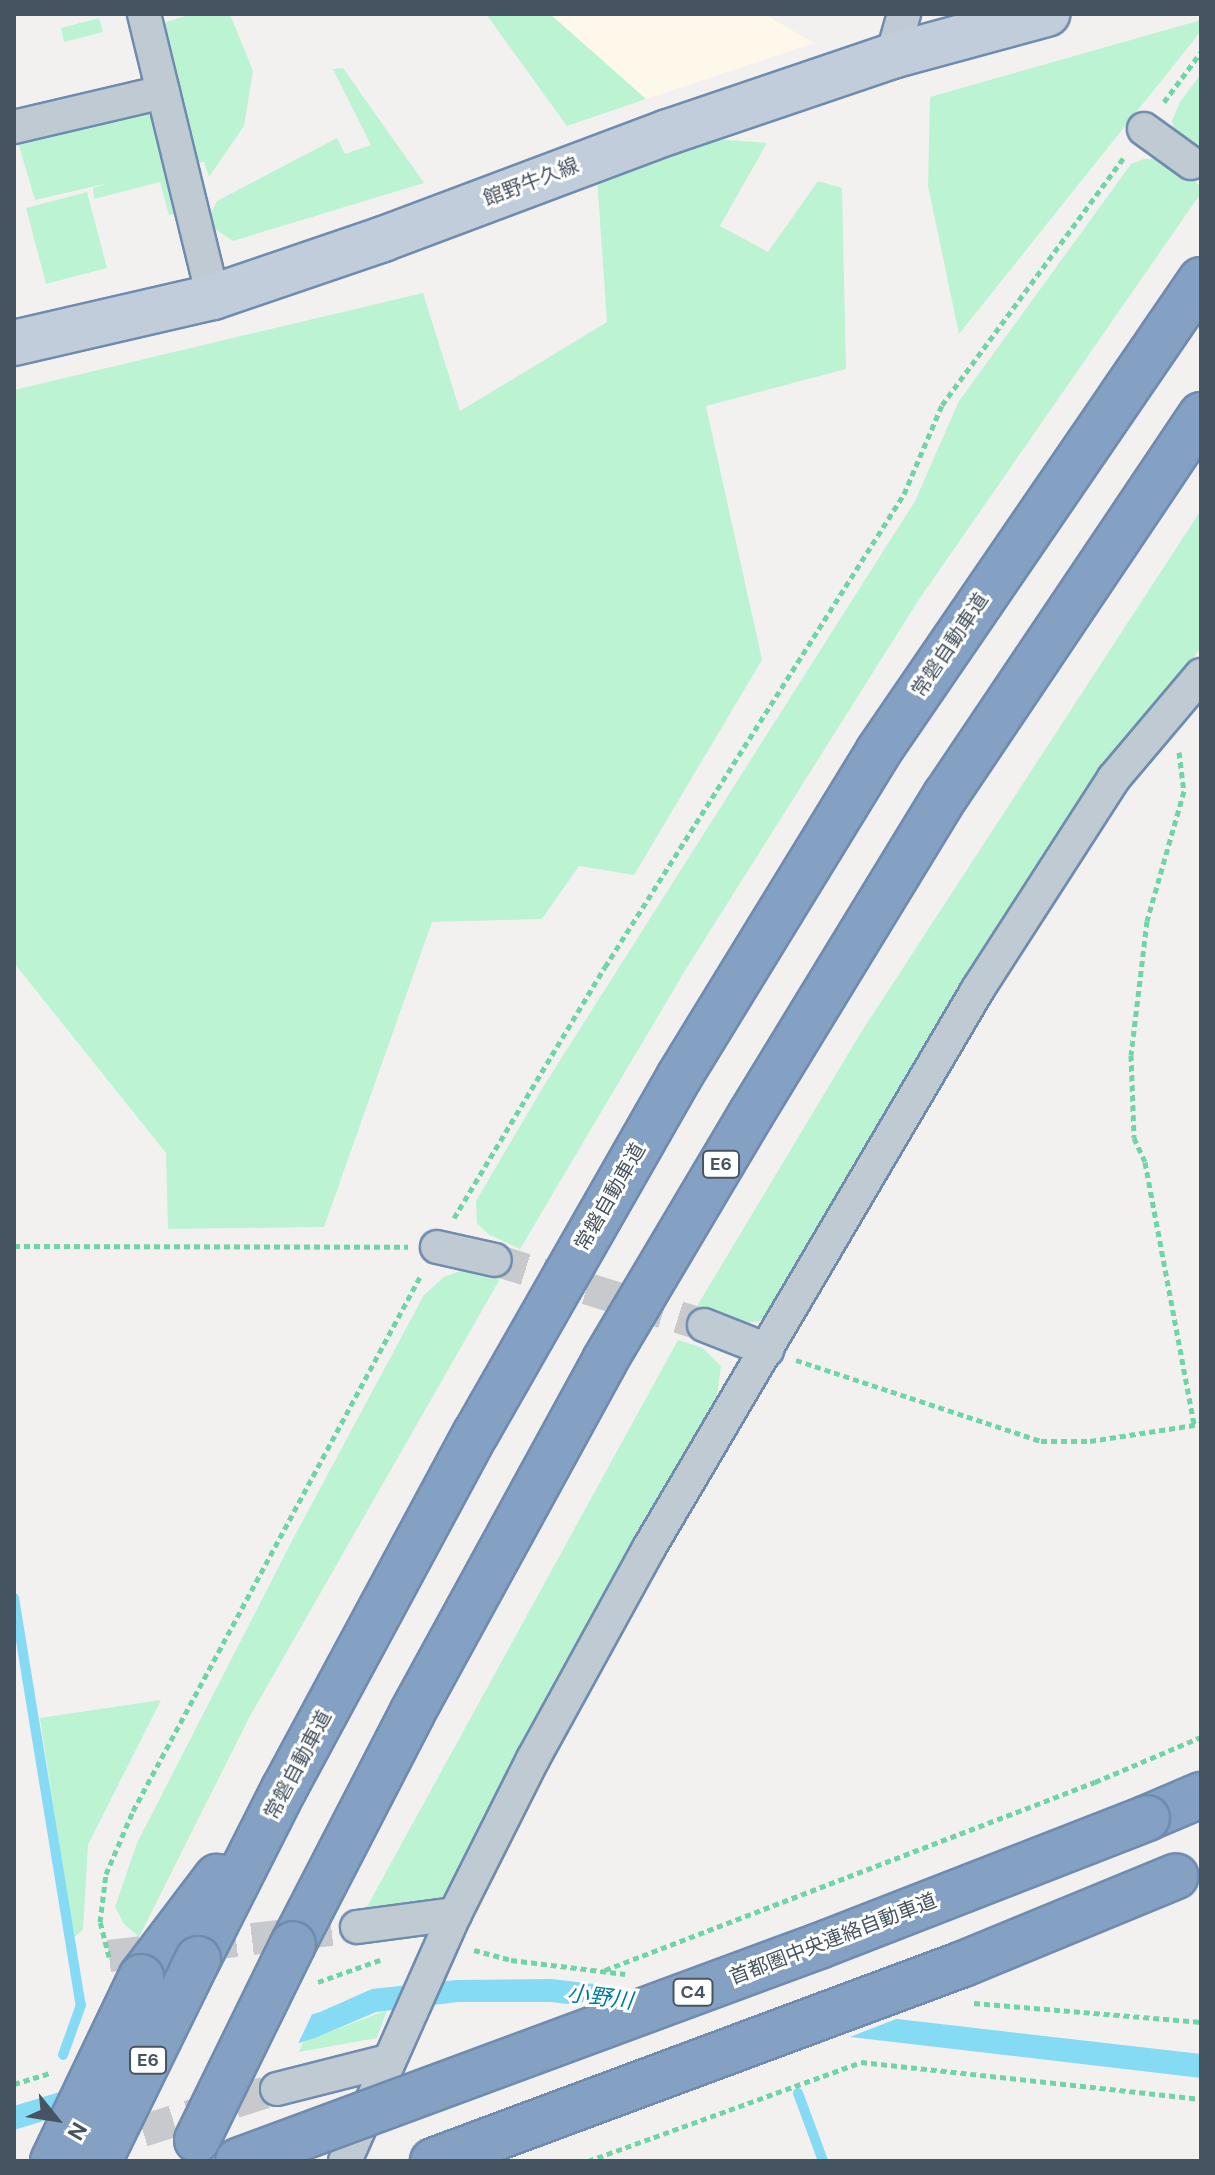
<!DOCTYPE html>
<meta charset="utf-8">
<style>
body{margin:0}
#map{position:relative;width:1215px;height:2175px;overflow:hidden;background:#f3f0f0;font-family:"DM Sans","Noto Sans JP",sans-serif}
div>[style]{position:absolute}
[style*='--x']{left:calc(var(--x)*1px);top:calc(var(--y)*1px);width:calc(var(--w)*1px);rotate:calc(var(--a)*1deg)}
.commercial>*{inset:0;background:#fef8ea}
.green>*{inset:0;background:#bcf4d3}
.water>*{inset:0;background:#85daf4}
.pier>*{inset:0;background:#f3f0f0}
.stream>*{height:10px;margin:-5px;padding:0 5px;transform-origin:5px;border-radius:5px;background:#85daf4}
.minor-tunnel>*{height:32px;margin-top:-16px;transform-origin:0;background:repeating-linear-gradient(90deg,#c8c9cc 0 32px,transparent 0 48px)}
.path>*{height:5px;margin-top:-2.5px;transform-origin:0;background:repeating-linear-gradient(90deg,#70d5a6 0 6px,transparent 0 10px)}
.roads{filter:drop-shadow(2px 0 #6f8caf) drop-shadow(-2px 0 #6f8caf) drop-shadow(0 2px #6f8caf) drop-shadow(0 -2px #6f8caf)}
.minor>*{height:32px;margin:-16px;padding:0 16px;transform-origin:16px;border-radius:16px;background:#c0cad3}
.secondary>*{height:44px;margin:-22px;padding:0 22px;transform-origin:22px;border-radius:22px;background:#c2cddb}
.motorway>*{height:44px;margin:-22px;padding:0 22px;transform-origin:22px;border-radius:22px;background:#84a1c3}
.bridges{filter:drop-shadow(2px 0 #6f8caf) drop-shadow(-2px 0 #6f8caf) drop-shadow(0 2px #6f8caf) drop-shadow(0 -2px #6f8caf)}
.motorway-bridge>*{height:44px;margin:-22px;padding:0 22px;transform-origin:22px;border-radius:22px;background:#84a1c3}
span{translate:-50% -50%;white-space:nowrap;text-align:center;line-height:1.15;-webkit-text-stroke:6px #fff;paint-order:stroke}
.shield-label span{padding:2px 6px;background:#fff;border:2px solid;border-radius:6px;-webkit-text-stroke-width:0}
.shield-label{font-size:18px;color:#465360;font-weight:700}
.street-label{font-size:20px;color:#465360}
.water-label{font-size:22px;color:#037aa0;font-style:italic}
.frame{position:absolute;inset:0;border:16px solid #465360;pointer-events:none}
.north{position:absolute;left:16px;top:2079px;width:80px;height:80px;-webkit-text-stroke:6px #fff;paint-order:stroke;rotate:120deg;font-size:22px;font-weight:700;line-height:32px;text-align:center;color:#465360}
.north::after{content:'';display:block;margin:auto;width:28px;height:36px;background:#465360;clip-path:polygon(50% 0,100% 100%,50% 72%,0 100%)}
</style>
<div id="map">
<div class="commercial">
<i style="clip-path:polygon(550px 14px,764px 14px,814px 43px,646px 99px)"></i>
</div>
<div class="green">
<i style="clip-path:polygon(192px 14px,230px 14px,253px 71px,244px 126px,209px 177px,204px 162px,196px 162px,163px 23px)"></i>
<i style="clip-path:polygon(486px 14px,550px 14px,646px 99px,567px 126px)"></i>
<i style="clip-path:polygon(99px 18px,103px 32px,64px 42px,61px 28px)"></i>
<i style="clip-path:polygon(1201px 20px,1201px 31px,959px 334px,928px 186px,930px 97px)"></i>
<i style="clip-path:polygon(343px 68px,424px 183px,233px 241px,215px 229px,209px 217px,217px 201px,337px 138px,345px 154px,371px 145px,333px 69px)"></i>
<i style="clip-path:polygon(1201px 74px,1201px 158px,1175px 135px,1172px 121px,1180px 102px)"></i>
<i style="clip-path:polygon(139px 109px,152px 117px,177px 214px,169px 215px,160px 182px,94px 199px,93px 188px,109px 183px,35px 200px,17px 139px)"></i>
<i style="clip-path:polygon(716px 139px,767px 143px,720px 226px,768px 252px,818px 181px,842px 188px,846px 369px,706px 406px,762px 660px,634px 875px,579px 866px,542px 919px,432px 922px,324px 1227px,168px 1229px,166px 1153px,14px 963px,14px 390px,423px 293px,460px 411px,607px 322px,597px 177px)"></i>
<i style="clip-path:polygon(1144px 159px,1160px 159px,1182px 169px,1201px 187px,1201px 193px,918px 601px,686px 969px,520px 1249px,488px 1234px,477px 1223px,476px 1201px,543px 1087px,915px 501px,959px 401px,1131px 164px)"></i>
<i style="clip-path:polygon(87px 192px,107px 268px,46px 284px,26px 208px)"></i>
<i style="clip-path:polygon(1201px 510px,1201px 647px,1177px 682px,1096px 775px,778px 1301px,760px 1321px,730px 1325px,697px 1306px,860px 1034px)"></i>
<i style="clip-path:polygon(463px 1270px,500px 1279px,249px 1718px,139px 1937px,124px 1924px,115px 1907px,137px 1843px,294px 1537px,424px 1295px,444px 1277px)"></i>
<i style="clip-path:polygon(678px 1340px,703px 1348px,721px 1366px,717px 1395px,450px 1889px,440px 1905px,363px 1914px)"></i>
<i style="clip-path:polygon(161px 1700px,88px 1845px,83px 1930px,73px 1938px,40px 1718px)"></i>
<i style="clip-path:polygon(387px 2010px,377px 2038px,299px 2052px,303px 2042px)"></i>
</div>
<div class="water">
<i style="clip-path:polygon(551px 1979px,1201px 2054px,1201px 2078px,551px 2002px,458px 2002px,376px 2012px,315px 2038px,14px 2130px,14px 2106px,320px 2012px,372px 1989px,456px 1980px)"></i>
</div>
<div class="pier">
<i style="clip-path:polygon(630px 1984px,904px 2016px,842px 2040px,567px 2008px)"></i>
<i style="clip-path:polygon(314px 2010px,296px 2048px,43px 2125px,63px 2087px)"></i>
</div>
<div class="stream">
<i style="--x:14;--y:1598;--w:412;--a:80.7"></i>
<i style="--x:81;--y:2005;--w:53;--a:109.8"></i>
<i style="--x:798;--y:2093;--w:72;--a:69.8"></i>
</div>
<div class="minor-tunnel">
<i style="--x:495;--y:1260;--w:219;--a:17.3"></i>
<i style="--x:109;--y:1956;--w:250;--a:-6.7"></i>
<i style="--x:97;--y:2145;--w:189;--a:-17.3"></i>
</div>
<div class="path">
<i style="--x:1164;--y:102;--w:62;--a:-53.5"></i>
<i style="--x:1179;--y:752;--w:39;--a:83"></i>
<i style="--x:1184;--y:791;--w:135;--a:105.9"></i>
<i style="--x:1147;--y:921;--w:135;--a:96.8"></i>
<i style="--x:1131;--y:1055;--w:83;--a:87.9"></i>
<i style="--x:1134;--y:1138;--w:26;--a:65"></i>
<i style="--x:1145;--y:1162;--w:268;--a:79.4"></i>
<i style="--x:454;--y:1218;--w:293;--a:-59"></i>
<i style="--x:605;--y:967;--w:560;--a:-57.7"></i>
<i style="--x:904;--y:494;--w:97;--a:-66.9"></i>
<i style="--x:942;--y:405;--w:309;--a:-53.7"></i>
<i style="--x:14;--y:1246;--w:394;--a:0.1"></i>
<i style="--x:796;--y:1360;--w:258;--a:18.3"></i>
<i style="--x:1041;--y:1441;--w:49;--a:0"></i>
<i style="--x:1090;--y:1441;--w:112;--a:-8.7"></i>
<i style="--x:474;--y:1950;--w:38;--a:15"></i>
<i style="--x:511;--y:1960;--w:115;--a:7"></i>
<i style="--x:109;--y:1957;--w:36;--a:-104"></i>
<i style="--x:100;--y:1922;--w:48;--a:-82.9"></i>
<i style="--x:106;--y:1874;--w:69;--a:-66.8"></i>
<i style="--x:133;--y:1811;--w:608;--a:-61.75"></i>
<i style="--x:605;--y:1970;--w:525;--a:-20.99"></i>
<i style="--x:1095;--y:1782;--w:115;--a:-23"></i>
<i style="--x:318;--y:1982;--w:66;--a:-19.5"></i>
<i style="--x:974;--y:2003;--w:228;--a:4.8"></i>
<i style="--x:14;--y:2084;--w:39;--a:-17"></i>
<i style="--x:588;--y:2161;--w:290;--a:-19.9"></i>
<i style="--x:861;--y:2062;--w:342;--a:6.2"></i>
</div>
<div class="roads">
<div class="minor">
<i style="--x:144;--y:14;--w:291;--a:76.3"></i>
<i style="--x:892;--y:56;--w:44;--a:-74.1"></i>
<i style="--x:14;--y:127;--w:153;--a:-13.2"></i>
<i style="--x:1144;--y:129;--w:58;--a:35.9"></i>
<i style="--x:437;--y:1247;--w:59;--a:12.6"></i>
<i style="--x:704;--y:1325;--w:68;--a:21.6"></i>
<i style="--x:357;--y:1927;--w:99;--a:-7.6"></i>
<i style="--x:277;--y:2089;--w:114;--a:-14.2"></i>
<i style="--x:345;--y:2161;--w:270;--a:-66"></i>
<i style="--x:455;--y:1914;--w:174;--a:-63.3"></i>
<i style="--x:533;--y:1759;--w:241;--a:-61.2"></i>
<i style="--x:649;--y:1548;--w:649;--a:-59.52"></i>
<i style="--x:978;--y:989;--w:251;--a:-57.2"></i>
<i style="--x:1114;--y:778;--w:135;--a:-49.8"></i>
</div>
<div class="secondary">
<i style="--x:14;--y:343;--w:204;--a:-13"></i>
<i style="--x:213;--y:297;--w:180;--a:-18.8"></i>
<i style="--x:383;--y:239;--w:304;--a:-20.6"></i>
<i style="--x:668;--y:132;--w:237;--a:-18.7"></i>
<i style="--x:892;--y:56;--w:161;--a:-15.2"></i>
</div>
<div class="motorway">
<i style="--x:1147;--y:1818;--w:59;--a:-23.1"></i>
<i style="--x:293;--y:1944;--w:260;--a:-62.7"></i>
<i style="--x:412;--y:1713;--w:402;--a:-61.3"></i>
<i style="--x:605;--y:1360;--w:286;--a:-59.3"></i>
<i style="--x:751;--y:1114;--w:374;--a:-58.6"></i>
<i style="--x:946;--y:795;--w:458;--a:-56.1"></i>
<i style="--x:198;--y:1959;--w:191;--a:-63.2"></i>
<i style="--x:284;--y:1789;--w:404;--a:-61.7"></i>
<i style="--x:476;--y:1433;--w:410;--a:-60.3"></i>
<i style="--x:679;--y:1077;--w:381;--a:-58.5"></i>
<i style="--x:878;--y:752;--w:572;--a:-55.62"></i>
<i style="--x:141;--y:1977;--w:126;--a:-52.8"></i>
</div>
</div>
<div class="bridges">
<div class="motorway-bridge">
<i style="--x:197;--y:2140;--w:218;--a:-63.9"></i>
<i style="--x:53;--y:2161;--w:204;--a:-64.4"></i>
<i style="--x:99;--y:2161;--w:225;--a:-63.9"></i>
<i style="--x:238;--y:2161;--w:620;--a:-20.31"></i>
<i style="--x:819;--y:1946;--w:352;--a:-21.3"></i>
<i style="--x:433;--y:2161;--w:565;--a:-20.39"></i>
<i style="--x:963;--y:1964;--w:230;--a:-22.4"></i>
</div>
</div>
<div class="shield-label">
<span style="left:721px;top:1164px">E6</span>
<span style="left:693px;top:1992px">C4</span>
<span style="left:148px;top:2060px">E6</span>
</div>
<div class="street-label">
<span style="left:531px;top:182px;rotate:-21deg">館野牛久線</span>
<span style="left:950px;top:645px;rotate:-56deg">常磐自動車道</span>
<span style="left:610px;top:1197px;rotate:-60deg">常磐自動車道</span>
<span style="left:298px;top:1765px;rotate:-62deg">常磐自動車道</span>
<span style="left:833px;top:1939px;rotate:-21deg">首都圏中央連絡自動車道</span>
</div>
<div class="water-label">
<span style="left:600px;top:1997px;rotate:7deg">小野川</span>
</div>
<div class="frame"></div>
<div class="north">N</div>
</div>
